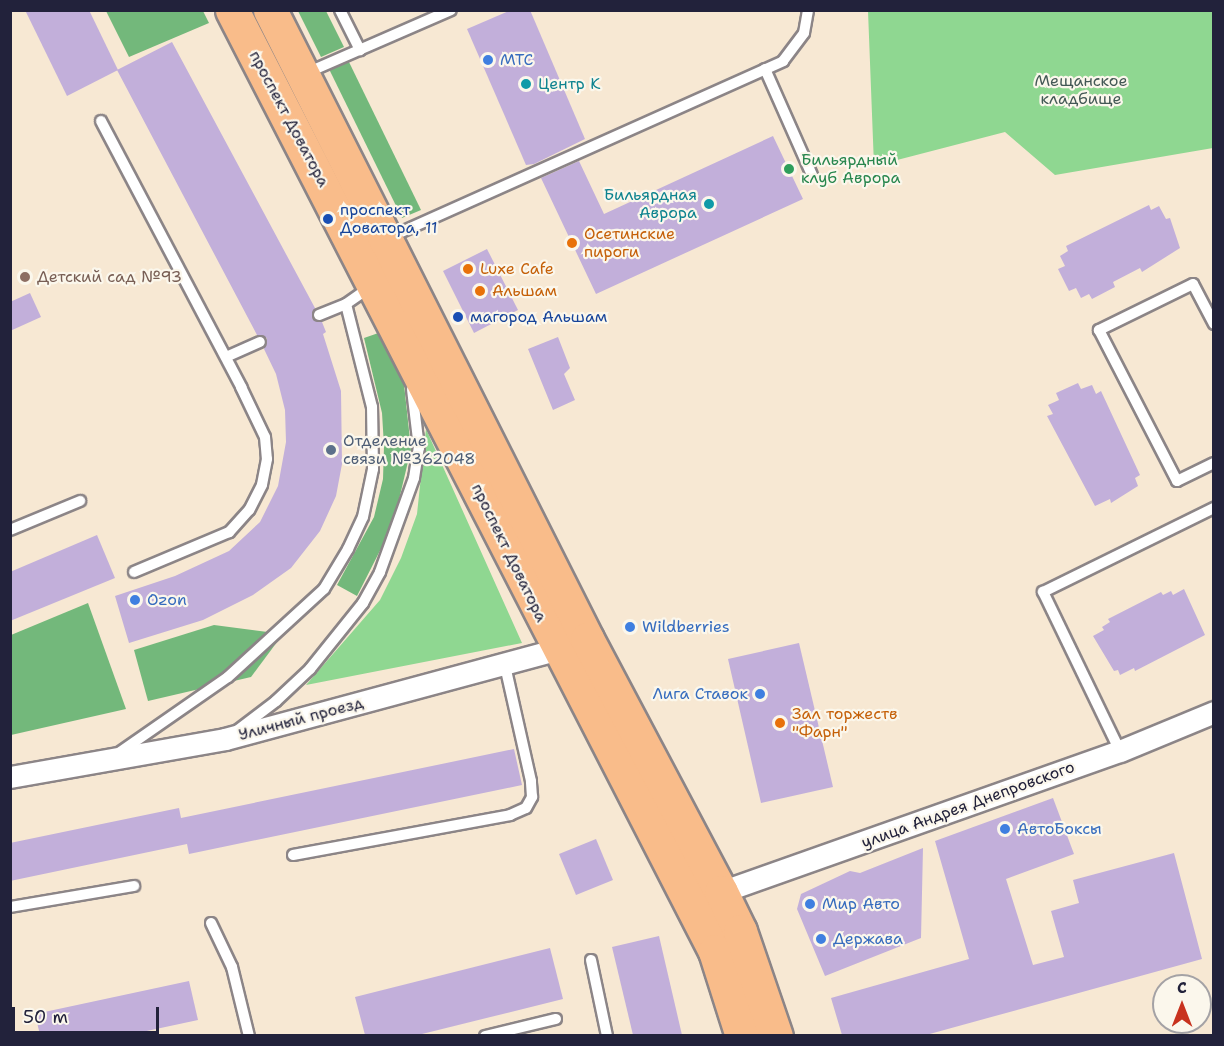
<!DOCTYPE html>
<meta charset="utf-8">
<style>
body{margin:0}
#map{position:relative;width:1224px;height:1046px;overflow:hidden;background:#f7e8d3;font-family:"Shantell Sans",sans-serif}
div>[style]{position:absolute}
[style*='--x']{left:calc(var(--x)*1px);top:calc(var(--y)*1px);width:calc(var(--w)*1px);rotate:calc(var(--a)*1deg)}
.green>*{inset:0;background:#8fd791}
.forest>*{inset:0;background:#73b87b}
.building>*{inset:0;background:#c2afda}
.roads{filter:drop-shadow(2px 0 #8c8587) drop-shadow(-2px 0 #8c8587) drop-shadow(0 2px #8c8587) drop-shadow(0 -2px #8c8587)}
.lane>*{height:10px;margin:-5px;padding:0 5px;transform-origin:5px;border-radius:5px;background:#fff}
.street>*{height:21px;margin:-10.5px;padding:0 10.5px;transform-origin:10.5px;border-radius:10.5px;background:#fff}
.primary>*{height:33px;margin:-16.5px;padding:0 16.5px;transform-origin:16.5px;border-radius:16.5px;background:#f9bc8a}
.dots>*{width:16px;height:16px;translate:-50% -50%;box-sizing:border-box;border:3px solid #fbf7ec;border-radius:50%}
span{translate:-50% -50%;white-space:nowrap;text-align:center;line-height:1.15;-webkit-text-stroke:4.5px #fbf7ec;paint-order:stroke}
.shop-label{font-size:16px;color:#366cbe}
.left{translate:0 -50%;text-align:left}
.right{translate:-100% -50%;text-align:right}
.park-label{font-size:16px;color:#435855}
.culture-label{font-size:16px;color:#0d838f}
.street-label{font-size:16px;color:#22223b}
.leisure-label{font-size:16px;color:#27864d}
.transit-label{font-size:16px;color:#164399}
.food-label{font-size:16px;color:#c56008}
.education-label{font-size:16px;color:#785e54}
.service-label{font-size:16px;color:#4e5e75}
.frame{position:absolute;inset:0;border:12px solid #22223b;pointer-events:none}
.north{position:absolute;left:1152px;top:974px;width:60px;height:60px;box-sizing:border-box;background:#fbf7ec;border:2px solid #a4a2a5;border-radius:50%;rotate:0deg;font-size:16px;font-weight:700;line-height:24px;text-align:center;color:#22223b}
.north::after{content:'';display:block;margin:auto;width:21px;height:27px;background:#c8321e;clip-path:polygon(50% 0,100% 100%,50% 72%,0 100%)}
.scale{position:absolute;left:12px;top:1007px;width:147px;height:27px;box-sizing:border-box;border:3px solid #22223b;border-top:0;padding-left:8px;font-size:18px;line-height:21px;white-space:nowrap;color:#22223b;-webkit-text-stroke:4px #fbf7ec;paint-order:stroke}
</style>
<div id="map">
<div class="green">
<i style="clip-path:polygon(868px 11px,1213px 11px,1213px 148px,1055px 175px,1005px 132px,874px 166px)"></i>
<i style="clip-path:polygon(426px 429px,522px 643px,306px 685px,380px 600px,401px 558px,417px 514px)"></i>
</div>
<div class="forest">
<i style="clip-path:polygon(106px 11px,203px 11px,209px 23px,129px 57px)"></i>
<i style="clip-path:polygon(298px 11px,326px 11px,344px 47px,321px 57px)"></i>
<i style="clip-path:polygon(348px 60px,421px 210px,402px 218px,329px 69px)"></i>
<i style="clip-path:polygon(387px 330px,404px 384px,411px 449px,393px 525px,357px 596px,337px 585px,374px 517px,383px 479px,384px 446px,382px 413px,364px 338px)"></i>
<i style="clip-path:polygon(88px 603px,126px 709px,11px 735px,11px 635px)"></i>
<i style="clip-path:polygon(214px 625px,283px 634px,251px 677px,148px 701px,134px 650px)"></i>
</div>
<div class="building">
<i style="clip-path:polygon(25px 10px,89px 10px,118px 70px,67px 96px)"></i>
<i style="clip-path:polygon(511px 10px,530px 10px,585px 139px,534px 164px,526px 165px,467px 29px)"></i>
<i style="clip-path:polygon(172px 42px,315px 308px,312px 318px,322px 322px,326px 332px,323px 334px,341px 391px,342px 464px,336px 496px,320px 531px,291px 568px,253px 595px,203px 620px,129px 643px,115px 596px,175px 576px,229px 551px,260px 522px,278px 486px,286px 442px,285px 410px,276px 374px,264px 349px,267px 338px,257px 335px,117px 70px)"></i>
<i style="clip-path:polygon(773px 136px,803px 199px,596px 294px,541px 178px,579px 161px,604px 214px)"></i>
<i style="clip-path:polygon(1149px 205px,1151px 210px,1159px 206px,1166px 219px,1170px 218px,1180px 248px,1142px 272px,1140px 268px,1113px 282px,1115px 287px,1092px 299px,1089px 294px,1081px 298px,1076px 288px,1069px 291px,1058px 269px,1065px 266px,1060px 256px,1068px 251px,1066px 246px)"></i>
<i style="clip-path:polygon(487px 249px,518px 310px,474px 333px,443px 271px)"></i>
<i style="clip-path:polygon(30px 293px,41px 317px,10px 331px,10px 302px)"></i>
<i style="clip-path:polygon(558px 337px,570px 368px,564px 374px,575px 400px,553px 410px,528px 349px)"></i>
<i style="clip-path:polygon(1078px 383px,1081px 389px,1092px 385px,1096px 394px,1101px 391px,1140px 475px,1135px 478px,1138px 486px,1111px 503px,1110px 499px,1095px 506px,1047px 416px,1053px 414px,1048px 405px,1059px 400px,1056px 393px)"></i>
<i style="clip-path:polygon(97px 535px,115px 578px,10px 621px,10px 572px)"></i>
<i style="clip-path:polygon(1184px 589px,1205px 635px,1135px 671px,1134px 668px,1120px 675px,1118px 670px,1114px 671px,1093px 636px,1104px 630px,1102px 627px,1110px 622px,1108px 619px,1161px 592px,1163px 595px,1171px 591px,1173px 595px)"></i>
<i style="clip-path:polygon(799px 643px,833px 787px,761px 803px,728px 659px)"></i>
<i style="clip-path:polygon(514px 749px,522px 785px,189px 854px,187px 844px,10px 881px,10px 843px,179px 808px,181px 818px)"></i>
<i style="clip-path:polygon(1053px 798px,1074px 854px,1006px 879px,1033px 965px,1064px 957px,1051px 911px,1079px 903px,1073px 880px,1174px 853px,1202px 959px,926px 1035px,842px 1035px,831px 998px,969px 959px,935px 841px)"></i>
<i style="clip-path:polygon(596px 839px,613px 880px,576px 895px,559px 854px)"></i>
<i style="clip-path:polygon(923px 848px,921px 938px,825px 976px,797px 909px,801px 894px,850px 871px,860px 873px)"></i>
<i style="clip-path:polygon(659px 936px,682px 1035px,633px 1035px,612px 947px)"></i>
<i style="clip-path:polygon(550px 948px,563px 999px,418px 1035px,365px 1035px,355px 997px)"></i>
<i style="clip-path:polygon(189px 981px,198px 1020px,128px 1035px,40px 1035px,35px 1014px)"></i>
</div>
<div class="roads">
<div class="lane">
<i style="--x:340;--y:10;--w:45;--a:63.4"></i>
<i style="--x:765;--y:69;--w:116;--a:66.1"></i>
<i style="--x:304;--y:74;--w:160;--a:-23.5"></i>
<i style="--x:101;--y:121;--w:301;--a:62.2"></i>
<i style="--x:241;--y:387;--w:55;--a:64.4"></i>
<i style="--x:265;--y:437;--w:22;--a:85"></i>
<i style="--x:267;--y:459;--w:26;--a:101"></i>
<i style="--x:262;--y:485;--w:28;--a:117"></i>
<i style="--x:249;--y:510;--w:30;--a:132"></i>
<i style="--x:229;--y:532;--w:103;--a:157.2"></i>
<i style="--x:388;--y:238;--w:433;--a:-24.1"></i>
<i style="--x:783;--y:61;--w:35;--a:-53"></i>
<i style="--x:804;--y:33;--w:23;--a:-80"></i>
<i style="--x:319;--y:315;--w:29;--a:-22"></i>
<i style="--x:1214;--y:324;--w:45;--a:-117.7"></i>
<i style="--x:1193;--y:284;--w:105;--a:153.9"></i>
<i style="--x:1099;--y:330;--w:170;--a:62.7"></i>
<i style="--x:1177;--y:481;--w:41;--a:-25.9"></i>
<i style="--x:226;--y:357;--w:37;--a:-24"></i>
<i style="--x:10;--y:530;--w:76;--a:-22.5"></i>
<i style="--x:238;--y:730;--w:48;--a:-37.3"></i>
<i style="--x:276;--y:701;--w:47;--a:-43.3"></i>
<i style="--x:310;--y:669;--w:85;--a:-51.2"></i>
<i style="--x:363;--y:603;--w:35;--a:-61"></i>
<i style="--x:380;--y:572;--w:100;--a:-70.1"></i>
<i style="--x:414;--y:478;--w:30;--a:-81"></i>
<i style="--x:419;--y:448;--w:59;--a:-96.8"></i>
<i style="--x:1120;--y:751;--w:177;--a:-115.8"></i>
<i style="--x:1043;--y:592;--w:191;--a:-26.2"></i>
<i style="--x:120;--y:752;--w:131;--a:-34.8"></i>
<i style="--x:228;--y:677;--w:130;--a:-42.5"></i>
<i style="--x:324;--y:589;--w:47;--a:-59"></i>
<i style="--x:348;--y:549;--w:35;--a:-65"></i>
<i style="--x:363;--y:517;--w:49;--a:-78.2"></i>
<i style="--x:373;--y:469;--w:62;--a:-90.9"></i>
<i style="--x:372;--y:407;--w:106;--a:-104.2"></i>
<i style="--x:346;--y:304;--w:29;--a:-35"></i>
<i style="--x:293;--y:855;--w:221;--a:-10.4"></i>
<i style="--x:510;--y:815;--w:17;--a:-24"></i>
<i style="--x:526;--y:808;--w:13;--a:-61"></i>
<i style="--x:532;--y:797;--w:16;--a:-94"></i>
<i style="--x:531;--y:781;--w:118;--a:-102.7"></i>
<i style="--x:10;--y:907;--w:126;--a:-9.6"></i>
<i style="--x:211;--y:923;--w:49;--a:64.5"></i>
<i style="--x:232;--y:967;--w:71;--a:76.2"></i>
<i style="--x:591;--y:960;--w:78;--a:78.1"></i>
<i style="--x:485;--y:1036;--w:73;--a:-13.5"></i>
</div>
<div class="street">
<i style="--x:10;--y:777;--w:218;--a:-10"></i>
<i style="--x:225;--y:739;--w:357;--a:-15.1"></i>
<i style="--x:721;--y:892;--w:423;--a:-19.5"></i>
<i style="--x:1120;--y:751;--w:102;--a:-22.5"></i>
</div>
<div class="primary">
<i style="--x:232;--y:10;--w:1058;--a:62.83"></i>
<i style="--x:715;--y:951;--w:89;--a:72.4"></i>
<i style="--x:270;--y:10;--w:704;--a:63.25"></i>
<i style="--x:587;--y:639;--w:286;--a:62.1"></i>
<i style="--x:721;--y:892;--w:43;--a:64"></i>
<i style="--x:740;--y:931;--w:111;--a:71.1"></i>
</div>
</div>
<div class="dots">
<i style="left:488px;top:60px;background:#3f7fe0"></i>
<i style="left:526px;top:84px;background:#0f9aa8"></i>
<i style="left:789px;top:169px;background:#2e9e5b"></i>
<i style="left:709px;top:204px;background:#0f9aa8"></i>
<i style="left:328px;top:219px;background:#1a4fb4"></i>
<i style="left:572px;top:243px;background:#e8710a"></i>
<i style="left:468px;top:269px;background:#e8710a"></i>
<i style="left:25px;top:277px;background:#8d6e63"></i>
<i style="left:480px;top:291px;background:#e8710a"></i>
<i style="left:458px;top:317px;background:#1a4fb4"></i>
<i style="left:331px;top:450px;background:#5c6f8a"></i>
<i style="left:135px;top:600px;background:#3f7fe0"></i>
<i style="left:630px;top:627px;background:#3f7fe0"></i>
<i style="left:760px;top:694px;background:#3f7fe0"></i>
<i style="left:780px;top:723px;background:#e8710a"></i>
<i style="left:1005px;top:829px;background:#3f7fe0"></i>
<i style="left:810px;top:904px;background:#3f7fe0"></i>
<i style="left:821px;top:939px;background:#3f7fe0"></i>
</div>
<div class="shop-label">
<span class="left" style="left:500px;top:60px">МТС</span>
<span class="left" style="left:147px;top:600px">Ozon</span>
<span class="left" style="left:642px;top:627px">Wildberries</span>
<span class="right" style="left:748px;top:694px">Лига Ставок</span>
<span class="left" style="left:1017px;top:829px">АвтоБоксы</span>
<span class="left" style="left:822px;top:904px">Мир Авто</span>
<span class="left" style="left:833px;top:939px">Держава</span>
</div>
<div class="park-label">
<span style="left:1081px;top:90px">Мещанское<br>кладбище</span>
</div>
<div class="culture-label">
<span class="left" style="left:538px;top:84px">Центр К</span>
<span class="right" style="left:697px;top:204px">Бильярдная<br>Аврора</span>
</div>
<div class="street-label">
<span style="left:289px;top:119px;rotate:62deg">проспект Доватора</span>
<span style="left:509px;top:553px;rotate:64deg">проспект Доватора</span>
<span style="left:301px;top:719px;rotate:-15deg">Уличный проезд</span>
<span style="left:968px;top:805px;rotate:-20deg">улица Андрея Днепровского</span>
</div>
<div class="leisure-label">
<span class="left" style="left:801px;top:169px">Бильярдный<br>клуб Аврора</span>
</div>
<div class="transit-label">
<span class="left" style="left:340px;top:219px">проспект<br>Доватора, 11</span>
<span class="left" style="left:470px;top:317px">магород Альшам</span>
</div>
<div class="food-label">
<span class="left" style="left:584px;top:243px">Осетинские<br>пироги</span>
<span class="left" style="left:480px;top:269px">Luxe Cafe</span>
<span class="left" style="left:492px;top:291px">Альшам</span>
<span class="left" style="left:792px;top:723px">Зал торжеств<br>"Фарн"</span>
</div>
<div class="education-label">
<span class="left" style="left:37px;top:277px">Детский сад №93</span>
</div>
<div class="service-label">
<span class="left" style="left:343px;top:450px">Отделение<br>связи №362048</span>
</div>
<div class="frame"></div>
<div class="north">С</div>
<div class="scale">50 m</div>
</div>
